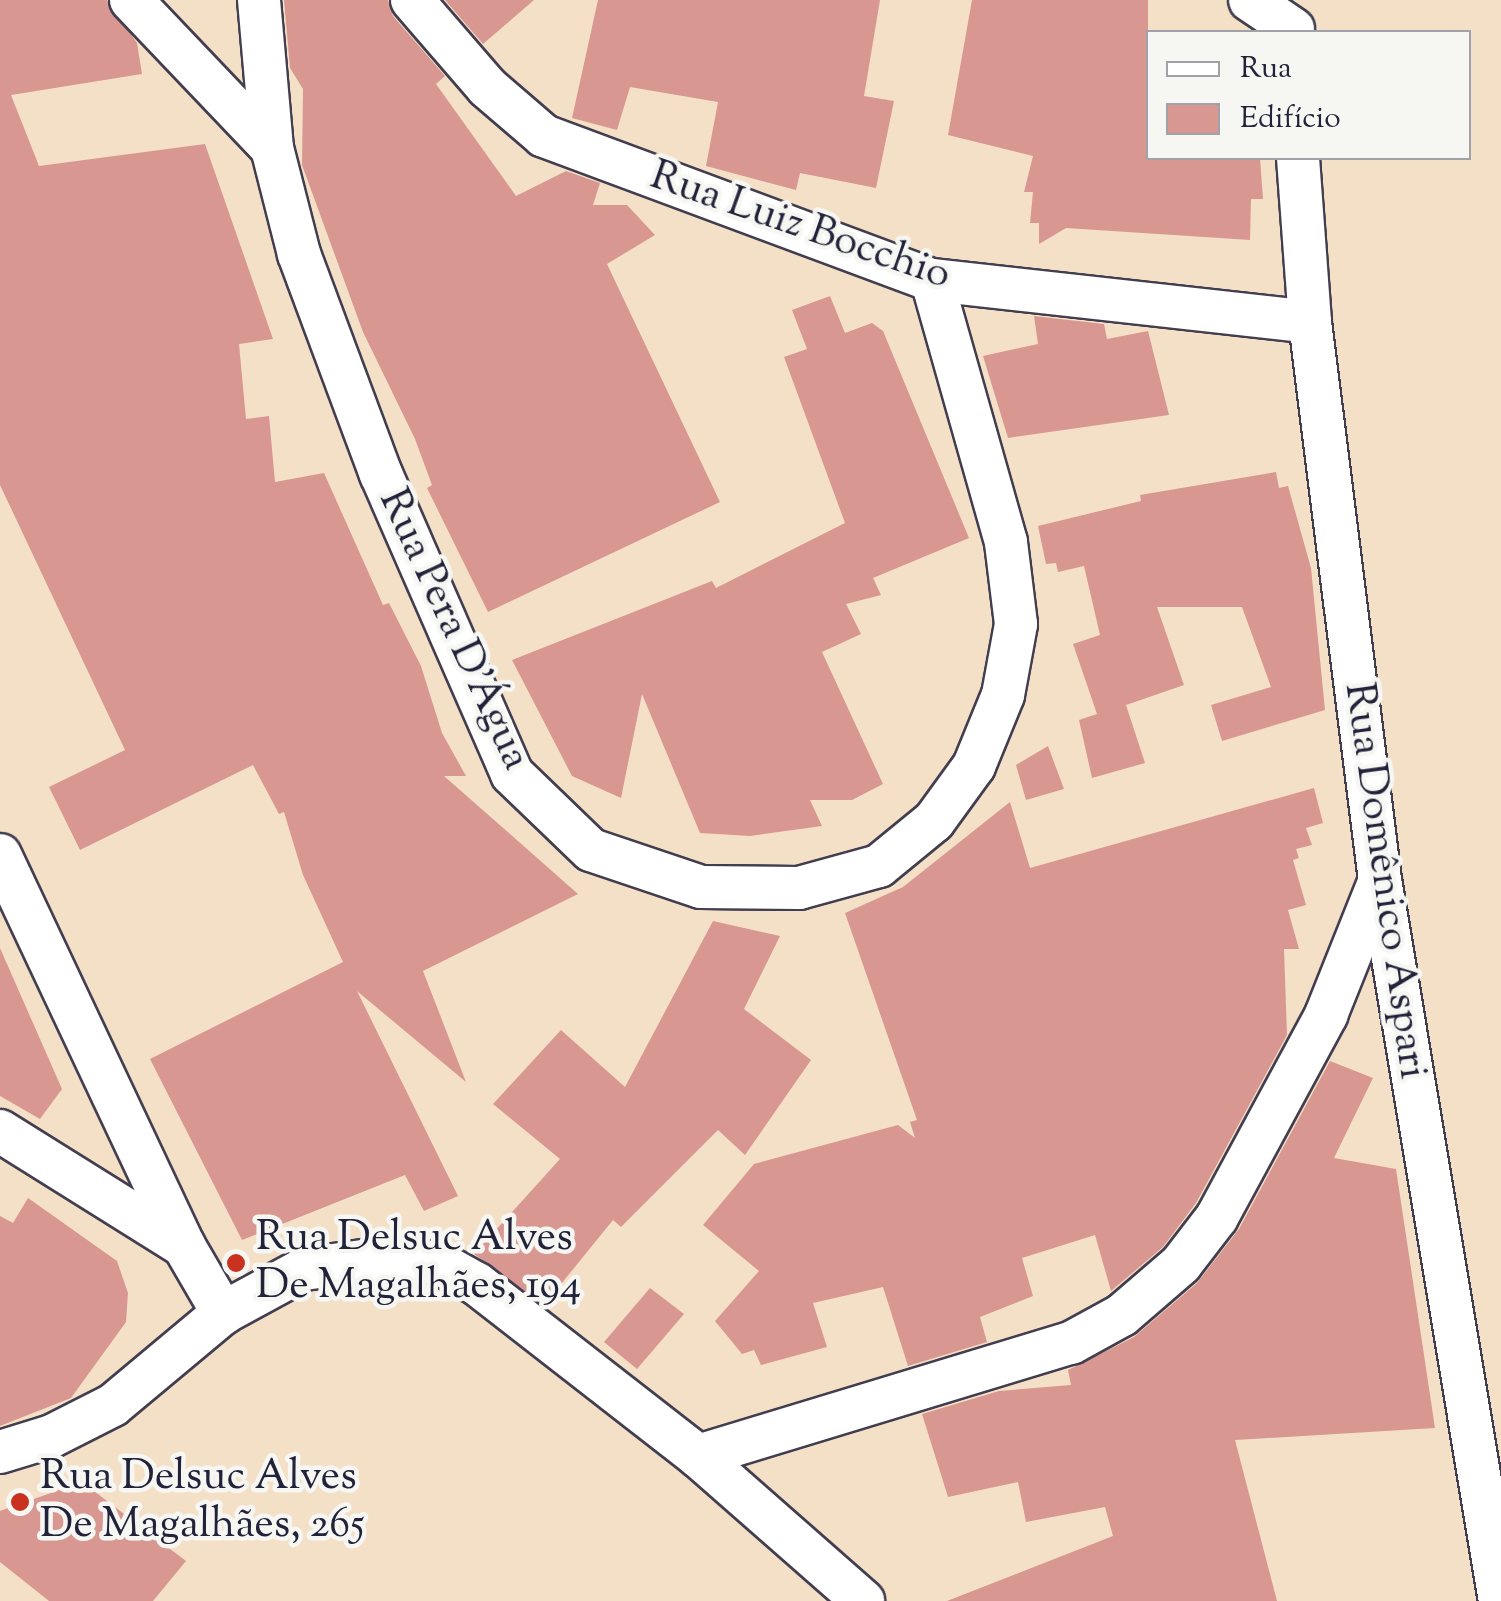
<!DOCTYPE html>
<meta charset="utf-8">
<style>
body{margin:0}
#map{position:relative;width:1501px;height:1601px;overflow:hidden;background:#f4e0c6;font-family:"Sorts Mill Goudy",serif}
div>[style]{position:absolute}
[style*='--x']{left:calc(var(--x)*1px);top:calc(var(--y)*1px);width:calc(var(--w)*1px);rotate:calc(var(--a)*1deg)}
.building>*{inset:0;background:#d99792}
.roads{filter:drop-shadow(2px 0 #423e50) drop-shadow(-2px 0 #423e50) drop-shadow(0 2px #423e50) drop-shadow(0 -2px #423e50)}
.street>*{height:42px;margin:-21px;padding:0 21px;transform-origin:21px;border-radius:21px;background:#fff}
.dots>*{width:28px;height:28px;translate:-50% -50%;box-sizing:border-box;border:5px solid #f6f6f2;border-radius:50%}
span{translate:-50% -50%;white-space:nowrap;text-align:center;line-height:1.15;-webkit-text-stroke:9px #f6f6f2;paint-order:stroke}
.street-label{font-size:42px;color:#22223b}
.poi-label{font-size:42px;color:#22223b}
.left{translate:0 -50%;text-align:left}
.legend{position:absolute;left:1146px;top:30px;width:325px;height:130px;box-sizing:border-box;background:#f6f6f2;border:2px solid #a1a1a9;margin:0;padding:12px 18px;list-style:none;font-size:30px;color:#22223b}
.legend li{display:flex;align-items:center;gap:20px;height:50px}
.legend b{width:50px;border:2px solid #a1a1a9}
</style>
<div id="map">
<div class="building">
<i style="clip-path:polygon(0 0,107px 0,137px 43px,142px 74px,11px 95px,39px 166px,205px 144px,273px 339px,239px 344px,246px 419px,269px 416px,275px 482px,324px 473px,383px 605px,389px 603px,421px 666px,442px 733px,466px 776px,444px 776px,578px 894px,423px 971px,466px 1082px,357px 991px,458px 1196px,424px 1211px,405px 1175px,242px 1240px,150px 1059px,343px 962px,303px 875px,284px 812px,279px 814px,253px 765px,80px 850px,49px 787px,125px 750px,0 485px)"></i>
<i style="clip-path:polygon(284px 0,388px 0,393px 16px,445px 76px,436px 84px,516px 196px,566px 171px,600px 183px,593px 205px,627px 205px,655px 235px,607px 264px,720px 502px,488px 612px,427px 488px,432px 485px,415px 439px,363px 332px,302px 165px,303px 89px,290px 68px)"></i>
<i style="clip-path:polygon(445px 0,534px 0,483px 44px)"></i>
<i style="clip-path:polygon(598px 0,880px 0,864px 96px,894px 101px,876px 188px,800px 173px,796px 190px,706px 166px,718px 102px,630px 87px,617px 130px,572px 118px)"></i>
<i style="clip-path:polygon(972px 0,1148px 0,1148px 158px,1260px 158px,1263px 199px,1251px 199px,1250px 240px,1066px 228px,1039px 244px,1039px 223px,1030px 223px,1033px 192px,1024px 192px,1033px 156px,948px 135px)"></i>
<i style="clip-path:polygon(830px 296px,845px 333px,872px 323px,883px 331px,969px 538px,873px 578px,881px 595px,846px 604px,861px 634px,822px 652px,883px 784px,852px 800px,810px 800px,822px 826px,750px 836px,700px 833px,642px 694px,621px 798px,572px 776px,512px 660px,712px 581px,716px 588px,845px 523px,784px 357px,807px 349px,792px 310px)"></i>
<i style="clip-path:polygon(1034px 316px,1104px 324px,1107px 339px,1148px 331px,1169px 415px,1008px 438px,983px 356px,1038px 344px)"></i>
<i style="clip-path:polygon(1276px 472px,1279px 488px,1288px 486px,1311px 568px,1325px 710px,1222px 741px,1211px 705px,1271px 687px,1242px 607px,1157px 607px,1184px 685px,1126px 705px,1145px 763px,1092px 778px,1079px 720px,1097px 714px,1073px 644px,1100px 635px,1084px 566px,1058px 572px,1056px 563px,1046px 564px,1038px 526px,1141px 501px,1140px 495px)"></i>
<i style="clip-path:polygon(1048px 746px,1064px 789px,1026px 800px,1016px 765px)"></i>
<i style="clip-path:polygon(1314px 788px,1323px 823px,1306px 828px,1312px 845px,1296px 849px,1299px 858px,1293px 860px,1306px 905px,1288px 910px,1299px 949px,1284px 949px,1287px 1035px,1196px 1203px,1163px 1247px,1111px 1291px,1095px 1235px,1022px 1258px,1033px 1296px,980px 1317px,987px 1342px,908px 1366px,883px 1287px,813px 1303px,827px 1347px,761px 1365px,754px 1350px,742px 1354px,715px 1321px,759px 1271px,703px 1225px,754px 1164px,898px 1125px,915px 1138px,910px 1122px,917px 1120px,845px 913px,903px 887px,1010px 802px,1030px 868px)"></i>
<i style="clip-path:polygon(713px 921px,780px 936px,744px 1009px,811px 1060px,745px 1155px,718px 1130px,621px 1227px,613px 1220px,544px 1305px,474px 1254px,560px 1159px,493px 1104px,561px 1030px,625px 1087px)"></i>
<i style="clip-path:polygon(0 948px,62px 1089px,40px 1119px,0 1096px)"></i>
<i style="clip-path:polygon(1330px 1061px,1373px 1078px,1334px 1158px,1396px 1169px,1435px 1428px,1235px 1440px,1277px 1601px,947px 1601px,1113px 1536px,1105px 1507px,1026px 1522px,1018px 1482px,948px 1497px,922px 1414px,999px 1391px,1071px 1385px,1068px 1370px,1134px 1337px,1197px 1283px,1239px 1229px)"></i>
<i style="clip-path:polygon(28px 1198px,117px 1261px,128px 1293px,126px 1322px,71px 1398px,0 1426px,0 1216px,13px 1223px)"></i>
<i style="clip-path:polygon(650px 1288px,684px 1314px,637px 1369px,604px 1342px)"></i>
<i style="clip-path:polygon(82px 1482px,186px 1561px,153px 1601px,49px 1601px,0 1562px,0 1511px)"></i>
</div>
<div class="roads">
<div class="street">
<i style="--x:131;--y:0;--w:204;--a:46.4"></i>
<i style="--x:259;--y:0;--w:149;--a:85"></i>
<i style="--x:272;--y:148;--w:109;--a:75.7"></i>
<i style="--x:299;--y:254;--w:235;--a:69.6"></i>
<i style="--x:381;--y:474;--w:327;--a:66.4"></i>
<i style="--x:512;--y:774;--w:110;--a:43.9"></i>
<i style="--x:591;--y:850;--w:116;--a:18.6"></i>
<i style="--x:701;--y:887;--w:98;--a:0.6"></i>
<i style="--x:799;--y:888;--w:83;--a:-15.4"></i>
<i style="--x:879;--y:866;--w:71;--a:-39.3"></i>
<i style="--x:934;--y:821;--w:68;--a:-54"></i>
<i style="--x:974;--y:766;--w:77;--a:-67.8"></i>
<i style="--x:1003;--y:695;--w:72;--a:-79.6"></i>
<i style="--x:1016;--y:624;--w:83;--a:-97"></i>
<i style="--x:1006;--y:542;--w:272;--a:-105.8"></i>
<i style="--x:412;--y:0;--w:115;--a:49.2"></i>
<i style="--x:487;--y:87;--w:75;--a:40.7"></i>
<i style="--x:544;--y:136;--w:414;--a:20.4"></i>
<i style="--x:932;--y:280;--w:380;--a:6.3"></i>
<i style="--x:1250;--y:0;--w:52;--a:34"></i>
<i style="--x:1298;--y:158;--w:164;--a:85.8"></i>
<i style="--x:1310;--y:322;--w:562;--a:82.85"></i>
<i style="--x:1380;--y:880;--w:731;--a:80.55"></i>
<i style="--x:0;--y:855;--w:432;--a:64.8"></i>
<i style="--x:184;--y:1246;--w:78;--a:59.8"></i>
<i style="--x:0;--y:1131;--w:217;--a:32"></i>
<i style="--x:0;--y:1452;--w:54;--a:-17.1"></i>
<i style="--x:52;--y:1436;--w:68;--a:-26.9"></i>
<i style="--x:113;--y:1405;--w:143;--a:-39.9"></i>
<i style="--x:223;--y:1313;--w:92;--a:-28.5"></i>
<i style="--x:304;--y:1269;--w:81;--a:-7.8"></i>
<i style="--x:384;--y:1258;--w:55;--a:5.2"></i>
<i style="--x:439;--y:1263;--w:43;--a:28.9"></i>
<i style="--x:477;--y:1284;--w:280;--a:37.9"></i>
<i style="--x:698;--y:1456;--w:220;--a:41.3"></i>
<i style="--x:698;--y:1456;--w:390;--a:-16.9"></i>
<i style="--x:1071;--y:1343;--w:58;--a:-28.8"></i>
<i style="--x:1122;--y:1315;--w:78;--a:-40.8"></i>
<i style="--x:1181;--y:1264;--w:59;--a:-52.5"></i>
<i style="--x:1217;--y:1217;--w:230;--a:-61.6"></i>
<i style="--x:1326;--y:1015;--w:145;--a:-68.2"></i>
</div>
</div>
<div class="dots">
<i style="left:236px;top:1263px;background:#c8321e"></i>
<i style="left:20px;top:1502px;background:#c8321e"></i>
</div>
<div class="street-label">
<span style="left:800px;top:227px;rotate:19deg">Rua Luiz Bocchio</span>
<span style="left:453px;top:630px;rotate:65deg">Rua Pera D'Água</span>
<span style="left:1384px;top:881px;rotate:82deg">Rua Domênico Aspari</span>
</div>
<div class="poi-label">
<span class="left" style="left:256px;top:1263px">Rua Delsuc Alves<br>De Magalhães, 194</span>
<span class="left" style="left:40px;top:1502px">Rua Delsuc Alves<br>De Magalhães, 265</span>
</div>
<ul class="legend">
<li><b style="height:12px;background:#fff"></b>Rua</li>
<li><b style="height:28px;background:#d99792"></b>Edifício</li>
</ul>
</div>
